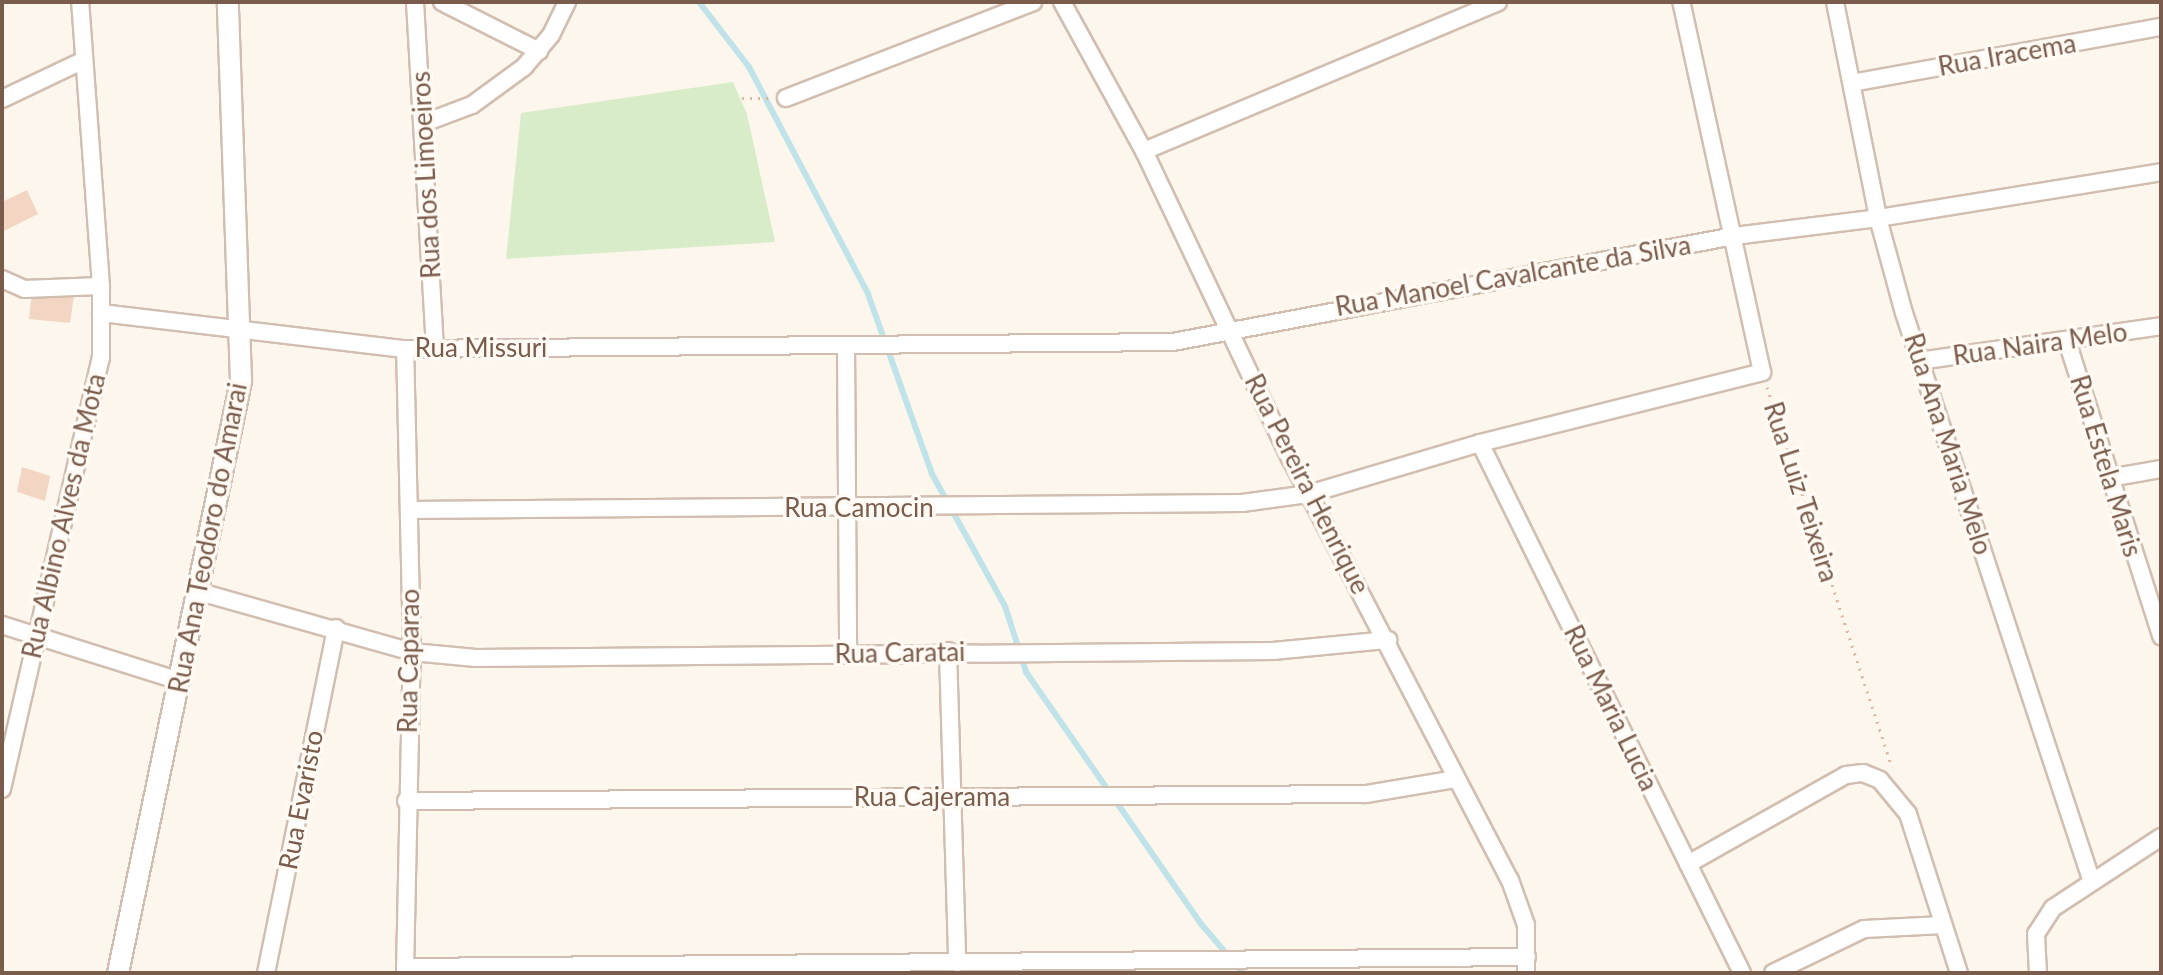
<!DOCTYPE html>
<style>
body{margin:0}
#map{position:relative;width:2163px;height:975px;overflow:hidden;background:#fdf6ec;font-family:Lato,sans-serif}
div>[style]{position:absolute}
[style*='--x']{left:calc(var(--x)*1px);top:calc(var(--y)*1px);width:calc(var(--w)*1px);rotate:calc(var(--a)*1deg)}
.green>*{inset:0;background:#d8ecc9}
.stream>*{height:6px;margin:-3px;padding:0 3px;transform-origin:3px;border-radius:3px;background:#bfe3e8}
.building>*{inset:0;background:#f3d5c3}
.path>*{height:3px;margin-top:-1.5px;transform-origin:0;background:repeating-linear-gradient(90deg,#d9b8a5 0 2px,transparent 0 8px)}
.roads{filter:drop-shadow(2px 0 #d1beb0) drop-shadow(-2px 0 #d1beb0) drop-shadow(0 2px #d1beb0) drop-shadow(0 -2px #d1beb0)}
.minor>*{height:16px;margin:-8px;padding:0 8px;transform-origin:8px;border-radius:8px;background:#fff}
.tertiary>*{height:20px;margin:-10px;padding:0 10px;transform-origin:10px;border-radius:10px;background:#fff}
span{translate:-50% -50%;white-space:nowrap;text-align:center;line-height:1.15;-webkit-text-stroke:7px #fffaf3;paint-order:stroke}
.street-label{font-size:26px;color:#7a5c4d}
.frame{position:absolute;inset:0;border:4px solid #7a5c4d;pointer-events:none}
</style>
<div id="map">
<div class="green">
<i style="clip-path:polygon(733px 82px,747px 114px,775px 242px,506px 259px,521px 113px)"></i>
</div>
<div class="stream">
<i style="--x:699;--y:2;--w:82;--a:52.4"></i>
<i style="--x:749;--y:67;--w:256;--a:62.3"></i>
<i style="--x:868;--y:294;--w:191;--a:70.4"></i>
<i style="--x:932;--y:474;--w:151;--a:61.1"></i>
<i style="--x:1005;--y:606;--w:69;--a:72.3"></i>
<i style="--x:1026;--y:672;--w:308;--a:55.2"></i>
<i style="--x:1202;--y:925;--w:63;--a:49.5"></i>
</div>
<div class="building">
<i style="clip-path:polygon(27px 190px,38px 214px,2px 232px,2px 202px)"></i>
<i style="clip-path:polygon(32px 292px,74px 295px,70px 323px,29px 319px)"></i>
<i style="clip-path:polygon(22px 467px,50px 476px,45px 501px,17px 492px)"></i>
</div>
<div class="path">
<i style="--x:742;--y:98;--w:28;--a:0"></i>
<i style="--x:1767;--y:387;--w:400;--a:71.8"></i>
</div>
<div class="roads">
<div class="minor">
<i style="--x:415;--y:2;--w:347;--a:86.7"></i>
<i style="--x:442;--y:2;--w:109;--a:26.8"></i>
<i style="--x:1062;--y:2;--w:170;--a:61.2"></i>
<i style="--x:1144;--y:151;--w:340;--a:64.6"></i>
<i style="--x:1290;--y:458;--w:476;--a:62.5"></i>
<i style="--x:1510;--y:880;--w:48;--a:70.4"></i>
<i style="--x:1526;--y:925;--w:48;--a:90"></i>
<i style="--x:1835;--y:2;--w:220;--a:78.7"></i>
<i style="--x:1878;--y:218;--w:98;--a:74.7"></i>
<i style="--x:1904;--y:313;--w:596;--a:71.72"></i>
<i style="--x:1852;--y:83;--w:314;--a:-10.3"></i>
<i style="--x:786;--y:98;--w:265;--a:-21.2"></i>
<i style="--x:2;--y:99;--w:89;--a:-25.4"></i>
<i style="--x:424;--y:123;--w:51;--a:-20.6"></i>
<i style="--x:472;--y:105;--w:64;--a:-36.2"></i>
<i style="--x:524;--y:67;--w:42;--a:-49.8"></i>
<i style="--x:551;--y:35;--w:37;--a:-64"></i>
<i style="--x:1144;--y:151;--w:384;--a:-22.8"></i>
<i style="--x:2;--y:279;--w:24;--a:24"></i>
<i style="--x:24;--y:289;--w:77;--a:-2.2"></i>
<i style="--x:101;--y:313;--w:306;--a:6.8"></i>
<i style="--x:405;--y:349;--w:768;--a:-0.52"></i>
<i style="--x:1173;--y:342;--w:571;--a:-10.7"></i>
<i style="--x:1734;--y:236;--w:145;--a:-7.1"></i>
<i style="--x:1878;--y:218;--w:287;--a:-9.2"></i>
<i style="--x:2067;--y:341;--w:310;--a:72.3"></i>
<i style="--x:846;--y:347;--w:307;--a:89.6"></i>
<i style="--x:1919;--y:361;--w:245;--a:-8.2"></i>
<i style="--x:1480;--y:443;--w:591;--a:63.69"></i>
<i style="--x:2109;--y:478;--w:53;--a:-9.8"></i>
<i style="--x:409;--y:510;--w:833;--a:-0.48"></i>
<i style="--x:1242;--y:503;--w:68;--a:-7.7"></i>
<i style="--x:1309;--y:494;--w:178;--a:-16.6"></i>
<i style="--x:1480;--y:443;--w:291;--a:-14.1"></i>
<i style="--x:1762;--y:372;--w:379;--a:-102.3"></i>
<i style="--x:200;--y:592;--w:220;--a:15.8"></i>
<i style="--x:412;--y:652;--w:64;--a:5.4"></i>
<i style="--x:476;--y:658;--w:797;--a:-0.5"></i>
<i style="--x:1273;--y:651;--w:116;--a:-5.5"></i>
<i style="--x:2;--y:625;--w:187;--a:17.5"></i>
<i style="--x:948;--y:651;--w:312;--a:88.3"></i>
<i style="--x:2;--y:789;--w:442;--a:-77.1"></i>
<i style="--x:101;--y:358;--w:72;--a:-90"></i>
<i style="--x:101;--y:286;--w:285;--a:-94.2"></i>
<i style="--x:406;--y:801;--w:960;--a:-0.42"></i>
<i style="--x:1366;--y:794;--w:91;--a:-9.5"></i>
<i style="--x:1688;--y:864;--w:181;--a:-29.4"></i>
<i style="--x:1846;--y:775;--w:17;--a:-7"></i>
<i style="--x:1863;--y:773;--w:18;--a:22"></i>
<i style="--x:1880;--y:780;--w:44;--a:50.5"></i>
<i style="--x:1908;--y:814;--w:167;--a:72.2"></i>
<i style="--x:405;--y:967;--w:1122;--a:-0.51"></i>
<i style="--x:266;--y:973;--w:352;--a:-78.5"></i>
<i style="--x:405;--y:973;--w:321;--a:-88.8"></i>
<i style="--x:412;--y:652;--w:303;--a:-91.3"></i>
<i style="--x:1773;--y:973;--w:101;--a:-25.8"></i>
<i style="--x:1864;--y:929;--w:79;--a:-2.9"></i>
<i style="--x:2038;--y:973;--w:39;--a:-93"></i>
<i style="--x:2036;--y:934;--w:31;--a:-57"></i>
<i style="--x:2053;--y:908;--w:129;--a:-33.3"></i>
</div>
<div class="tertiary">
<i style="--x:118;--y:973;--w:605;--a:-78.26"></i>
<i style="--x:241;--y:381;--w:379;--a:-92"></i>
</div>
</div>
<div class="street-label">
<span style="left:2007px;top:55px;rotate:-10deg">Rua Iracema</span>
<span style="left:426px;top:175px;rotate:-93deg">Rua dos Limoeiros</span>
<span style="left:1513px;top:276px;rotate:-10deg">Rua Manoel Cavalcante da Silva</span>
<span style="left:2040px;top:344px;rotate:-8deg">Rua Naira Melo</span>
<span style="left:481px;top:348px">Rua Missuri</span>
<span style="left:1948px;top:444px;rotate:72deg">Rua Ana Maria Melo</span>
<span style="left:2106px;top:466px;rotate:73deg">Rua Estela Maris</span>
<span style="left:1307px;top:484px;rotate:63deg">Rua Pereira Henrique</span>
<span style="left:1801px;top:492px;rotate:72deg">Rua Luiz Teixeira</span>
<span style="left:859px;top:508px">Rua Camocin</span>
<span style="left:64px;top:516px;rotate:-77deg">Rua Albino Alves da Mota</span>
<span style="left:208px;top:538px;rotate:-79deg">Rua Ana Teodoro do Amarai</span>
<span style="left:900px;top:653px;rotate:-1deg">Rua Caratai</span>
<span style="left:409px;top:661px;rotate:-89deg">Rua Caparao</span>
<span style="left:1611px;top:708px;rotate:64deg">Rua Maria Lucia</span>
<span style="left:932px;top:797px">Rua Cajerama</span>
<span style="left:301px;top:800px;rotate:-79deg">Rua Evaristo</span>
</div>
<div class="frame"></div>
</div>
